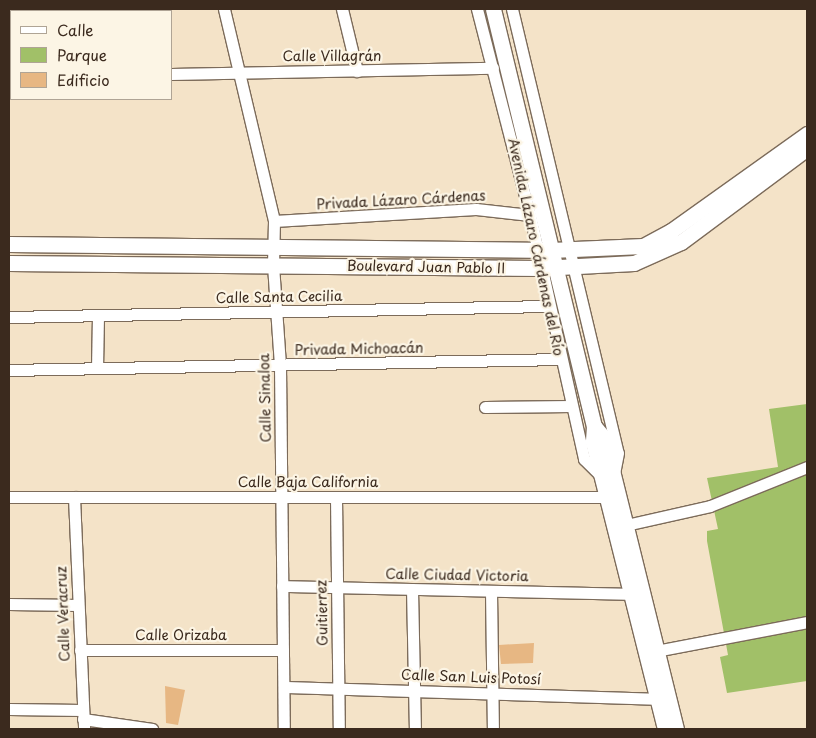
<!DOCTYPE html>
<meta charset="utf-8">
<style>
body{margin:0}
#map{position:relative;width:816px;height:738px;overflow:hidden;background:#f4e3c8;font-family:"Playpen Sans",sans-serif}
div>[style]{position:absolute}
[style*='--x']{left:calc(var(--x)*1px);top:calc(var(--y)*1px);width:calc(var(--w)*1px);rotate:calc(var(--a)*1deg)}
.green>*{inset:0;background:#a1c068}
.building>*{inset:0;background:#e7b783}
.roads{filter:drop-shadow(1px 0 #7c6b5a) drop-shadow(-1px 0 #7c6b5a) drop-shadow(0 1px #7c6b5a) drop-shadow(0 -1px #7c6b5a)}
.minor>*{height:11px;margin:-5.5px;padding:0 5.5px;transform-origin:5.5px;border-radius:5.5px;background:#fff}
.major>*{height:15px;margin:-7.5px;padding:0 7.5px;transform-origin:7.5px;border-radius:7.5px;background:#fff}
span{translate:-50% -50%;white-space:nowrap;text-align:center;line-height:1.15;-webkit-text-stroke:4.5px #fcf5e5;paint-order:stroke}
.street-label{font-size:14px;color:#3b2a1e}
.frame{position:absolute;inset:0;border:10px solid #3b2a1e;pointer-events:none}
.legend{position:absolute;left:10px;top:10px;width:162px;height:90px;box-sizing:border-box;background:#fcf5e5;border:1px solid #afa495;margin:0;padding:6px 9px;list-style:none;font-size:15px;color:#3b2a1e}
.legend li{display:flex;align-items:center;gap:10px;height:25px}
.legend b{width:25px;border:1px solid #afa495}
</style>
<div id="map">
<div class="green">
<i style="clip-path:polygon(807px 404px,807px 681px,727px 693px,720px 657px,728px 655px,707px 541px,707px 531px,718px 529px,707px 478px,778px 467px,769px 409px)"></i>
</div>
<div class="building">
<i style="clip-path:polygon(534px 643px,533px 663px,501px 664px,499px 645px)"></i>
<i style="clip-path:polygon(165px 686px,185px 690px,178px 725px,166px 723px)"></i>
</div>
<div class="roads">
<div class="minor">
<i style="--x:68;--y:9;--w:2;--a:90"></i>
<i style="--x:224;--y:9;--w:218;--a:76.7"></i>
<i style="--x:274;--y:221;--w:44;--a:91.3"></i>
<i style="--x:273;--y:265;--w:101;--a:86"></i>
<i style="--x:280;--y:366;--w:363;--a:89.4"></i>
<i style="--x:342;--y:9;--w:64;--a:76.4"></i>
<i style="--x:477;--y:9;--w:213;--a:75.6"></i>
<i style="--x:530;--y:215;--w:250;--a:77.5"></i>
<i style="--x:584;--y:459;--w:25;--a:45"></i>
<i style="--x:512;--y:9;--w:456;--a:76.6"></i>
<i style="--x:618;--y:453;--w:21;--a:101"></i>
<i style="--x:171;--y:74;--w:322;--a:-1.1"></i>
<i style="--x:9;--y:80;--w:2;--a:0"></i>
<i style="--x:274;--y:221;--w:202;--a:-3.4"></i>
<i style="--x:476;--y:209;--w:54;--a:6.3"></i>
<i style="--x:9;--y:317;--w:540;--a:-1.17"></i>
<i style="--x:97;--y:368;--w:53;--a:-88.9"></i>
<i style="--x:9;--y:370;--w:551;--a:-1.14"></i>
<i style="--x:485;--y:407;--w:86;--a:-0.7"></i>
<i style="--x:9;--y:497;--w:599;--a:0"></i>
<i style="--x:74;--y:497;--w:232;--a:87.5"></i>
<i style="--x:336;--y:497;--w:232;--a:89.3"></i>
<i style="--x:626;--y:525;--w:86;--a:-12.7"></i>
<i style="--x:710;--y:506;--w:105;--a:-21.9"></i>
<i style="--x:282;--y:586;--w:349;--a:1.3"></i>
<i style="--x:412;--y:589;--w:140;--a:88.8"></i>
<i style="--x:491;--y:591;--w:138;--a:89.2"></i>
<i style="--x:9;--y:604;--w:69;--a:0.8"></i>
<i style="--x:80;--y:650;--w:203;--a:0"></i>
<i style="--x:650;--y:652;--w:160;--a:-10.8"></i>
<i style="--x:284;--y:687;--w:373;--a:1.8"></i>
<i style="--x:9;--y:709;--w:73;--a:0.8"></i>
<i style="--x:83;--y:719;--w:70;--a:8.2"></i>
</div>
<div class="major">
<i style="--x:493;--y:9;--w:429;--a:76.4"></i>
<i style="--x:594;--y:426;--w:16;--a:94"></i>
<i style="--x:593;--y:442;--w:296;--a:75.9"></i>
<i style="--x:9;--y:244;--w:542;--a:0.63"></i>
<i style="--x:551;--y:250;--w:92;--a:-2.5"></i>
<i style="--x:643;--y:246;--w:32;--a:-28"></i>
<i style="--x:671;--y:231;--w:167;--a:-35.5"></i>
<i style="--x:9;--y:263;--w:532;--a:0.54"></i>
<i style="--x:541;--y:268;--w:93;--a:-3.1"></i>
<i style="--x:634;--y:263;--w:51;--a:-24.1"></i>
<i style="--x:681;--y:242;--w:157;--a:-36.7"></i>
<i style="--x:594;--y:426;--w:16;--a:50"></i>
<i style="--x:604;--y:438;--w:300;--a:76.1"></i>
</div>
</div>
<div class="street-label">
<span style="left:332px;top:56px">Calle Villagrán</span>
<span style="left:401px;top:200px;rotate:-3deg">Privada Lázaro Cárdenas</span>
<span style="left:536px;top:247px;rotate:78deg">Avenida Lázaro Cárdenas del Río</span>
<span style="left:426px;top:267px;rotate:1deg">Boulevard Juan Pablo II</span>
<span style="left:279px;top:297px;rotate:-1deg">Calle Santa Cecilia</span>
<span style="left:359px;top:349px;rotate:-1deg">Privada Michoacán</span>
<span style="left:265px;top:398px;rotate:-91deg">Calle Sinaloa</span>
<span style="left:308px;top:482px">Calle Baja California</span>
<span style="left:457px;top:575px;rotate:1deg">Calle Ciudad Victoria</span>
<span style="left:322px;top:613px;rotate:-91deg">Guitierrez</span>
<span style="left:63px;top:614px;rotate:-92deg">Calle Veracruz</span>
<span style="left:181px;top:635px">Calle Orizaba</span>
<span style="left:471px;top:677px;rotate:2deg">Calle San Luis Potosí</span>
</div>
<div class="frame"></div>
<ul class="legend">
<li><b style="height:6px;background:#fff"></b>Calle</li>
<li><b style="height:14px;background:#a1c068"></b>Parque</li>
<li><b style="height:14px;background:#e7b783"></b>Edificio</li>
</ul>
</div>
